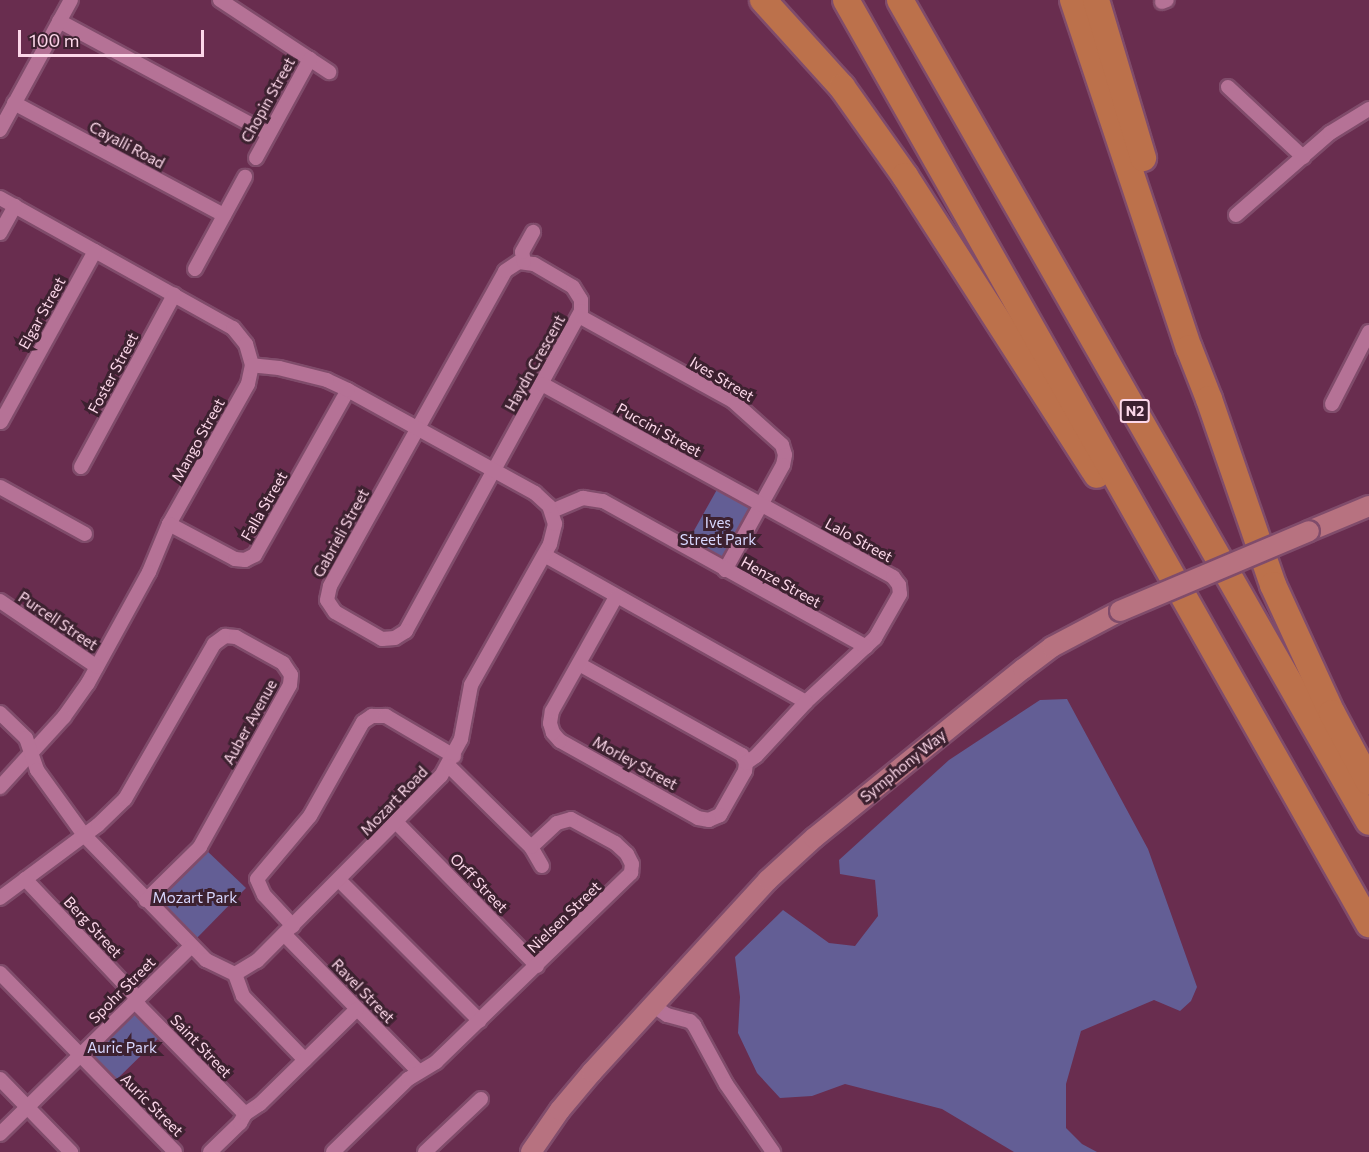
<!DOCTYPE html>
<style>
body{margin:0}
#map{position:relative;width:1369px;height:1152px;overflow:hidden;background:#692d4f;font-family:Commissioner,sans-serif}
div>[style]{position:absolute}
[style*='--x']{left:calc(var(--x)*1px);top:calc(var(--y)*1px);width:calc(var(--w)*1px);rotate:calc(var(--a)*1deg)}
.green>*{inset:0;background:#635e95}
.roads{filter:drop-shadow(2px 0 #804c6b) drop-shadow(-2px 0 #804c6b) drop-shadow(0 2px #804c6b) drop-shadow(0 -2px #804c6b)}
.street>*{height:14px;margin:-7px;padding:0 7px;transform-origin:7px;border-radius:7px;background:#b57296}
.secondary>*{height:20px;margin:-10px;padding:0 10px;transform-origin:10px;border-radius:10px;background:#b77280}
.highway>*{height:26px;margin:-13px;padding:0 13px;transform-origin:13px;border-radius:13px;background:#bc714b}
.bridges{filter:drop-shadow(2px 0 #804c6b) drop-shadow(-2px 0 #804c6b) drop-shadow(0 2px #804c6b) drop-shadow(0 -2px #804c6b)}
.secondary-bridge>*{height:20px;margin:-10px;padding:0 10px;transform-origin:10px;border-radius:10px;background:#b77280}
span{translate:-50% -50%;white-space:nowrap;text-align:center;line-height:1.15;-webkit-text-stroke:6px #3d2130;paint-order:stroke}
.shield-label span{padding:2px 4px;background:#3d2130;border:2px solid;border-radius:4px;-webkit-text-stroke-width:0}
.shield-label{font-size:14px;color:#fcd7e9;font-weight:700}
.street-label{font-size:15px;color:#fcd7e9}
.park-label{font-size:15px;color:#d8d7fe}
.scale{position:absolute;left:18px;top:30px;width:186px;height:27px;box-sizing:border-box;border:3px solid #fcd7e9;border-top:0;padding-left:8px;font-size:18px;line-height:21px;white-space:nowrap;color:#fcd7e9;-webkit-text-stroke:4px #3d2130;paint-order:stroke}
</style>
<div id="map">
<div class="green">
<i style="clip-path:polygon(719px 486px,749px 505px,750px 514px,726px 556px,720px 559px,687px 543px)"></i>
<i style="clip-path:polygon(1067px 699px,1148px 849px,1197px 987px,1191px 1001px,1180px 1011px,1154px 1000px,1081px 1031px,1066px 1084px,1066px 1128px,1082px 1144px,1097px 1152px,1014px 1152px,942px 1109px,845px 1084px,812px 1096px,780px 1098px,757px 1073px,738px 1033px,740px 997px,735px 957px,783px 910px,829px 943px,855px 946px,878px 916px,875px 880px,840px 874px,839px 860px,949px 760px,1040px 700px)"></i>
<i style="clip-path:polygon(204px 848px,246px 888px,194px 941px,160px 904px,159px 897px)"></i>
<i style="clip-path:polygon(139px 1014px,162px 1035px,113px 1083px,93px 1060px,93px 1052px,130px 1015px)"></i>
</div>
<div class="roads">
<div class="street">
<i style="--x:220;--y:0;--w:131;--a:33.4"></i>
<i style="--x:1162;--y:2;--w:5;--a:-22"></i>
<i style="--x:59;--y:21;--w:238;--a:28.3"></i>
<i style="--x:1228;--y:87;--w:103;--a:43"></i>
<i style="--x:14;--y:103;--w:238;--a:28.1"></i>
<i style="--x:0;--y:130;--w:148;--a:-61.4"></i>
<i style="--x:256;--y:158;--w:113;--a:-61.4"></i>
<i style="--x:0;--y:198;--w:267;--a:29.2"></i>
<i style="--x:233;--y:328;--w:21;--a:51"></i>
<i style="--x:246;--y:344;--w:22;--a:74"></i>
<i style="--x:252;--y:365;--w:19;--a:102"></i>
<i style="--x:248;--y:384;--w:161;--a:119.4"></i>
<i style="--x:169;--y:524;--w:52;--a:112.6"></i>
<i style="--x:149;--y:572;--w:127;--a:118.8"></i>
<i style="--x:88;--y:683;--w:42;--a:125.2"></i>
<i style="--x:64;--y:717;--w:95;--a:132.4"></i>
<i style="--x:1236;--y:215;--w:125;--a:-41.1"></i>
<i style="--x:1330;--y:133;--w:46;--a:-31.6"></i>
<i style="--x:0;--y:233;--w:31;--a:-61"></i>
<i style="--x:519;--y:262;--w:15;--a:8"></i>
<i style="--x:534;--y:264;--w:45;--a:30.5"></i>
<i style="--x:573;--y:287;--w:15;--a:58"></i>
<i style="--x:581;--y:300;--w:11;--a:90"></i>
<i style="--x:581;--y:311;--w:365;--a:118.7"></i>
<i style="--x:406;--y:631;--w:13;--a:148"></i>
<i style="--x:395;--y:638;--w:13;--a:176"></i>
<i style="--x:382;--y:639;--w:54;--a:-150.1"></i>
<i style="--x:335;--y:612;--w:14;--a:-124"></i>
<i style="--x:327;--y:600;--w:14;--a:-78"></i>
<i style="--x:330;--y:586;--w:360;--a:-60.9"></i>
<i style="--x:505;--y:271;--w:17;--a:-33"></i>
<i style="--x:524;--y:262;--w:10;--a:-101"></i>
<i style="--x:522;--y:252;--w:23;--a:-61"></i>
<i style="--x:195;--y:269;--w:105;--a:-61.5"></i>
<i style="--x:579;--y:316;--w:176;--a:28.9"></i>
<i style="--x:733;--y:401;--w:66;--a:41.9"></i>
<i style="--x:782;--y:445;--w:10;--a:73"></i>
<i style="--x:785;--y:455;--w:10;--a:101"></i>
<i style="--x:783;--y:465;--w:120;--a:118.9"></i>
<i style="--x:542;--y:384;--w:401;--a:28.8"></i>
<i style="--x:893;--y:577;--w:10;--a:53"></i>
<i style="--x:899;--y:585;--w:9;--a:84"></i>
<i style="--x:900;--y:594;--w:51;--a:119.6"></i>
<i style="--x:875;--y:638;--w:94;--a:137.2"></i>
<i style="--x:806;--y:702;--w:300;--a:-150.7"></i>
<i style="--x:1332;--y:404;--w:81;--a:-62.8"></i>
<i style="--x:1;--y:422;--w:195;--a:-61.2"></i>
<i style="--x:81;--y:467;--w:196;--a:-61.6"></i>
<i style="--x:0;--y:487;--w:97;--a:28.9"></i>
<i style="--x:552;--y:511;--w:34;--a:-23"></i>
<i style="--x:583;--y:498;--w:20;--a:9"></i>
<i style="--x:603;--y:501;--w:301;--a:29"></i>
<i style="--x:169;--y:524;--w:75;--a:27.9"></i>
<i style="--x:235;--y:559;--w:10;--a:6"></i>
<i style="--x:245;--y:560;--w:11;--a:-27"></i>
<i style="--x:255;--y:555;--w:189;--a:-60.6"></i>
<i style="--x:0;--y:601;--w:117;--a:34.2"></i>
<i style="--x:579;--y:664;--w:187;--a:29.2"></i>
<i style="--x:742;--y:755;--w:9;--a:63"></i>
<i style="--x:746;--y:763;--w:8;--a:97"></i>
<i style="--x:745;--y:771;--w:51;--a:119.6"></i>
<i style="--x:720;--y:815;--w:12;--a:156"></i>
<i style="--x:709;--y:820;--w:11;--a:-170"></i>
<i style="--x:698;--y:818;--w:158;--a:-150.8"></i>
<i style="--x:560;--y:741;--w:11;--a:-131"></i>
<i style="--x:553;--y:733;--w:10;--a:-107"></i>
<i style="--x:550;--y:723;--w:12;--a:-81"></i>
<i style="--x:552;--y:711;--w:131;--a:-60.7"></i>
<i style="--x:0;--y:713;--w:36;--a:44"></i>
<i style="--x:26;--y:738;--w:34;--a:71"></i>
<i style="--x:37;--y:770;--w:80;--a:54.1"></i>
<i style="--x:84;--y:835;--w:175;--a:45.7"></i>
<i style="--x:206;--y:960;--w:32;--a:26"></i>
<i style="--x:746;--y:763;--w:12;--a:-35"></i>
<i style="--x:756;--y:756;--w:74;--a:-47.2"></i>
<i style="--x:397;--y:823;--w:200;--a:45.6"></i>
<i style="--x:531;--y:847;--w:22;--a:60"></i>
<i style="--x:25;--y:879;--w:156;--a:46.6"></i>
<i style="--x:132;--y:992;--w:17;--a:62"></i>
<i style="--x:140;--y:1007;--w:150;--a:45.5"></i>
<i style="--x:339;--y:880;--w:199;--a:45"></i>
<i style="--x:0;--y:898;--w:122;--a:-36.7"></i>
<i style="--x:98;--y:825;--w:37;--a:-44"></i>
<i style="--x:125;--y:799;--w:179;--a:-60.1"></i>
<i style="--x:214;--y:644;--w:14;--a:-36"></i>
<i style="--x:225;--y:636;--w:11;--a:5"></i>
<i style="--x:236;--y:637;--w:54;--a:29"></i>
<i style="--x:283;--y:663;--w:14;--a:56"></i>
<i style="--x:291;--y:675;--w:10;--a:96"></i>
<i style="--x:290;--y:685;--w:185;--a:119.1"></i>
<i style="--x:200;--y:847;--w:76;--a:135.5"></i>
<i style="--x:293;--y:926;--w:42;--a:-133.1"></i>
<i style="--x:264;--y:895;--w:17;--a:-114"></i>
<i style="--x:257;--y:879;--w:82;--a:-49.9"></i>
<i style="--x:310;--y:816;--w:108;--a:-60.6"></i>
<i style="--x:363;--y:722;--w:11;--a:-34"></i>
<i style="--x:372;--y:716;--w:14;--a:0"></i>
<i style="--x:386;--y:716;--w:79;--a:30.5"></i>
<i style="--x:284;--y:934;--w:192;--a:45.6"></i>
<i style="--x:0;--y:973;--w:250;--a:45.6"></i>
<i style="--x:235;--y:974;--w:26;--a:-31"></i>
<i style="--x:257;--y:961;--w:261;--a:-45.2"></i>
<i style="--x:441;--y:776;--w:42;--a:-61.6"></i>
<i style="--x:461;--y:739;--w:55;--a:-79.5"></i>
<i style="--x:471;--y:685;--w:162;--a:-60.7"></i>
<i style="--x:550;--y:544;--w:21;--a:-76"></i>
<i style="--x:555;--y:524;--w:19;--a:-108"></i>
<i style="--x:549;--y:506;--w:19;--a:-137"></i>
<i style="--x:535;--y:493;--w:213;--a:-151.2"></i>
<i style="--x:348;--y:390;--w:23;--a:-155"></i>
<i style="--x:327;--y:380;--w:49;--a:-166"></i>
<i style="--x:279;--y:368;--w:27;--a:-174"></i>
<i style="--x:235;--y:974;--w:23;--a:70"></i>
<i style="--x:243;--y:996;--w:89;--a:45.9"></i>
<i style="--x:652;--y:1005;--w:18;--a:34"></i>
<i style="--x:667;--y:1015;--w:24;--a:15"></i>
<i style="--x:690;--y:1021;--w:6;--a:45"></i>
<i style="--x:694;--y:1025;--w:67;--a:61.5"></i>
<i style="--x:726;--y:1084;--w:83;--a:55.3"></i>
<i style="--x:0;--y:1079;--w:102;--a:45.8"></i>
<i style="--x:0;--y:1134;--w:268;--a:-44.5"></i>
<i style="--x:210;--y:1152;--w:42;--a:-44"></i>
<i style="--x:240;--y:1123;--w:10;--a:-61"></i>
<i style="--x:245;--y:1114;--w:18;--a:-34"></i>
<i style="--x:260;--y:1104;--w:136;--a:-44.4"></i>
<i style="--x:333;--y:1152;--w:105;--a:-44.2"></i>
<i style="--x:408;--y:1079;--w:33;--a:-31"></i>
<i style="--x:436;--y:1062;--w:272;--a:-44.1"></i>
<i style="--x:631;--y:873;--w:9;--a:-84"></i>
<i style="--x:632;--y:864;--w:11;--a:-117"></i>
<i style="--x:627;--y:854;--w:16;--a:-137"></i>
<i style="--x:615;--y:843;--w:50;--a:-151.4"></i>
<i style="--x:571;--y:819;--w:15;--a:164"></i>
<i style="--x:557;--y:823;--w:35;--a:137"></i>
<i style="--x:531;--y:847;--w:115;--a:-135.4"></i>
<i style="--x:425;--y:1152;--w:77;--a:-43.4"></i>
</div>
<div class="secondary">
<i style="--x:1309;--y:531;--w:65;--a:-22.6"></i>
<i style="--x:531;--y:1152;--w:51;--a:-55.4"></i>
<i style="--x:560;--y:1110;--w:50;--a:-49.9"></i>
<i style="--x:592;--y:1072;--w:260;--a:-47.5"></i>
<i style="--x:768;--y:880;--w:62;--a:-42.4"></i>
<i style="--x:814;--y:838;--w:269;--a:-39"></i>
<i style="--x:1023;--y:669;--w:36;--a:-37"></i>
<i style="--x:1052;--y:647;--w:77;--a:-27.9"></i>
</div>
<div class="highway">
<i style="--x:763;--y:0;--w:118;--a:47.8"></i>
<i style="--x:842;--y:87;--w:109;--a:54.7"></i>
<i style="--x:905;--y:176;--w:355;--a:57.3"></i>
<i style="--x:846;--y:0;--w:1062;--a:60.49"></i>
<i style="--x:900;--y:0;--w:946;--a:60.29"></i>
<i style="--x:1073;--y:0;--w:367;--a:71.6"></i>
<i style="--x:1189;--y:348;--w:55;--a:68.6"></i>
<i style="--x:1209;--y:399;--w:197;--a:71"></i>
<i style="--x:1273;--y:585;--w:141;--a:65.3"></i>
<i style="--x:1332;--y:713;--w:78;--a:61.8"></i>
<i style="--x:1096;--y:0;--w:165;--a:73.4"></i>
</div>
</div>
<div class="bridges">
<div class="secondary-bridge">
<i style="--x:1120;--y:611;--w:205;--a:-22.9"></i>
</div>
</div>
<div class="shield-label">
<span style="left:1135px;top:411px">N2</span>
</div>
<div class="street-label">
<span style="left:268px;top:100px;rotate:-61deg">Chopin Street</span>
<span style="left:127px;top:145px;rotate:28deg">Cayalli Road</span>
<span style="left:42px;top:313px;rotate:-61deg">Elgar Street</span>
<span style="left:535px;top:363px;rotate:-61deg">Haydn Crescent</span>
<span style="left:113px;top:373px;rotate:-62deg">Foster Street</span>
<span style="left:722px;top:379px;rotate:31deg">Ives Street</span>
<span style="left:659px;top:430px;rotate:29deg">Puccini Street</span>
<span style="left:198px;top:440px;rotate:-61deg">Mango Street</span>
<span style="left:264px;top:506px;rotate:-60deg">Falla Street</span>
<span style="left:341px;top:533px;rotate:-61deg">Gabrieli Street</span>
<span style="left:859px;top:540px;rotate:29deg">Lalo Street</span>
<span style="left:781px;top:582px;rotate:29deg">Henze Street</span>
<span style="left:58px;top:621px;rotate:34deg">Purcell Street</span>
<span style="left:250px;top:722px;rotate:-61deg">Auber Avenue</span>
<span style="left:635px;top:763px;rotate:29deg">Morley Street</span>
<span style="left:903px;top:766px;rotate:-39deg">Symphony Way</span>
<span style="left:394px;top:801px;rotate:-46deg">Mozart Road</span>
<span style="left:479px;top:883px;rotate:46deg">Orff Street</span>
<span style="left:564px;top:917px;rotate:-44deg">Nielsen Street</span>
<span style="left:93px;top:927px;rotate:47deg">Berg Street</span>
<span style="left:122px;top:990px;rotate:-45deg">Spohr Street</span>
<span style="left:363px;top:991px;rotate:46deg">Ravel Street</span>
<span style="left:201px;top:1046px;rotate:46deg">Saint Street</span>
<span style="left:152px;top:1105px;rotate:45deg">Auric Street</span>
</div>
<div class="park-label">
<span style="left:718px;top:531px">Ives<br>Street Park</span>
<span style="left:195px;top:898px">Mozart Park</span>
<span style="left:122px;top:1048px">Auric Park</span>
</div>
<div class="scale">100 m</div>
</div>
